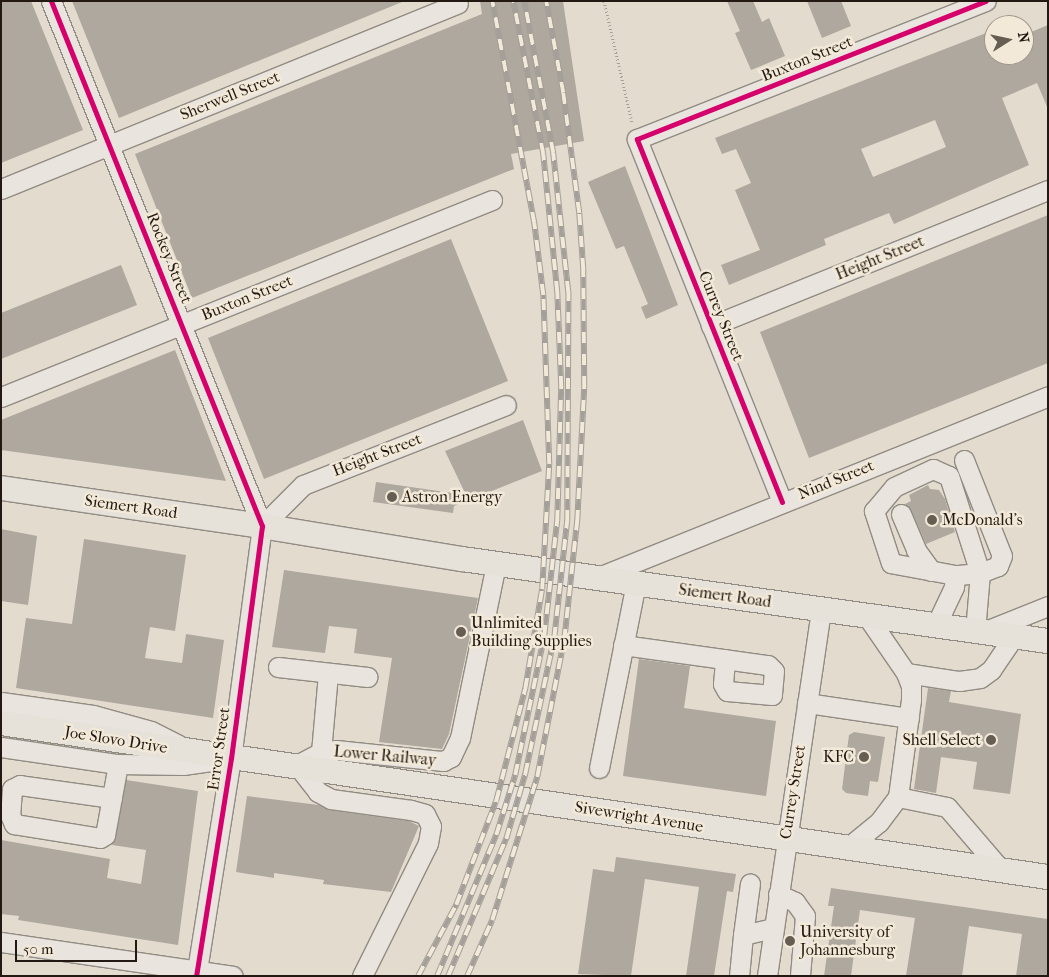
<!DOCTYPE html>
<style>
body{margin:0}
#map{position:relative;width:1049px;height:977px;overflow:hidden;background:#e3dbcd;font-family:"IM FELL French Canon",serif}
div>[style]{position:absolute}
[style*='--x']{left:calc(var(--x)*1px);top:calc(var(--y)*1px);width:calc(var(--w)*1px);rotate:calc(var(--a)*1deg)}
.building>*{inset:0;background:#aea89e}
.path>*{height:3px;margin-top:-1.5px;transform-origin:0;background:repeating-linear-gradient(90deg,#a4a099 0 1px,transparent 0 3.5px)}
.roads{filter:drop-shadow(1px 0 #918b83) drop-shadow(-1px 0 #918b83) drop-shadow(0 1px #918b83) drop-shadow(0 -1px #918b83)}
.minor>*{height:19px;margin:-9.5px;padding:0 9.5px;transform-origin:9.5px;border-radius:9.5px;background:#e9e5de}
.major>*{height:24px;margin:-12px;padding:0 12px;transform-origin:12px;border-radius:12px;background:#e6e1d9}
.rail>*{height:5.5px;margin-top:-2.75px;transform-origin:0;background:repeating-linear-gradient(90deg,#f3e9d8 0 11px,#a4a099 0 22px);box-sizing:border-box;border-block:1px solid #a4a099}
.cycleway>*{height:5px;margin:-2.5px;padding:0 2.5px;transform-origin:2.5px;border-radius:2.5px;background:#d6006c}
.dots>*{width:14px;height:14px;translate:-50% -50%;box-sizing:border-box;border:2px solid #f3e9d8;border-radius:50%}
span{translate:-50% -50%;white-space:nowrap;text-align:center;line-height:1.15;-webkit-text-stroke:5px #f3e9d8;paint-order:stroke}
.street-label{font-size:16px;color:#231912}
.poi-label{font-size:16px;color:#231912}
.left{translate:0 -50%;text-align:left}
.right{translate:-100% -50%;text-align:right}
.frame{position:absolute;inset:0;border:2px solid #231912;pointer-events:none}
.north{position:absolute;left:984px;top:15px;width:50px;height:50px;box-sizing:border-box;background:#f3e9d8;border:1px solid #a09689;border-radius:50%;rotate:80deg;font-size:14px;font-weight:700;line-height:20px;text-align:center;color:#231912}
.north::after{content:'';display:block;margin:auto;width:18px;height:22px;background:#665d53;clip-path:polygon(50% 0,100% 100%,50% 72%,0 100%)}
.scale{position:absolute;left:15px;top:940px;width:122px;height:22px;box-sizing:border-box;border:2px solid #231912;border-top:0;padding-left:6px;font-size:15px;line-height:18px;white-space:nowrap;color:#231912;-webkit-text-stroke:4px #f3e9d8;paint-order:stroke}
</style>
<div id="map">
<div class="building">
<i style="clip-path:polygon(1px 1px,31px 1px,83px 130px,1px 163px)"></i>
<i style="clip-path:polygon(72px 1px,401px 1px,402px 2px,119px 118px)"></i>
<i style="clip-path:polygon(480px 1px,563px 1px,584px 141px,511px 154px,514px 169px,192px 298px,135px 154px,482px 14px)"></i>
<i style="clip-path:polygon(727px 1px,753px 1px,762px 22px,769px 18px,785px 56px,751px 70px,735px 33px,740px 31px)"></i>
<i style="clip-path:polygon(807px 1px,841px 1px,851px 26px,822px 38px)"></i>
<i style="clip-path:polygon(evenodd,1048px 25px,1048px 109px,1037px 83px,1002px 98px,1029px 165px,894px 224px,889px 213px,824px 239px,826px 245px,729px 285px,721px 265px,760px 250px,735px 190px,751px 183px,736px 149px,722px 154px,715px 138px,994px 30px,994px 55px,1024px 55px,1024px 35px,1048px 25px,935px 120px,946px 147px,873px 177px,861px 149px,935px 120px)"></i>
<i style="clip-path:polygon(625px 166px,678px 305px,646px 319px,641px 307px,648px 304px,624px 246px,616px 249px,588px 182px)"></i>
<i style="clip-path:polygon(1048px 215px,1048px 363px,809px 458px,760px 332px)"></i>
<i style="clip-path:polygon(451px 239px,508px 381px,264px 479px,208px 338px)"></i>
<i style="clip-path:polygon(121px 265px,137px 305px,1px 359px,1px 313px)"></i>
<i style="clip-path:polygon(175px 350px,226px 481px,1px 450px,1px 420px)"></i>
<i style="clip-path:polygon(523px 420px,542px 471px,454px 506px,453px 513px,373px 502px,376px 482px,466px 495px,445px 451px)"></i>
<i style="clip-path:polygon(928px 485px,930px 489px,939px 490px,945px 499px,955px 532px,926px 544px,911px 510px,905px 504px,911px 501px,909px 495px)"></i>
<i style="clip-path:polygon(1px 529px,37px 536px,28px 605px,1px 601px)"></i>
<i style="clip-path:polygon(84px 539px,186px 555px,175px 631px,150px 627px,145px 658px,182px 663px,186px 634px,224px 640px,213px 718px,16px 688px,26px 618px,72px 624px)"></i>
<i style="clip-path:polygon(284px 570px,478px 598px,449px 734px,442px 749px,379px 742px,392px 658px,354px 653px,357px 629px,329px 626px,325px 653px,272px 647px)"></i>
<i style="clip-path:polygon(639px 659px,690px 666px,684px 708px,776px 721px,766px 796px,623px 776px)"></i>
<i style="clip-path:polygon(928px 688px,951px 691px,949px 702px,1021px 714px,1010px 794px,973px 789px,977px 762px,941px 757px,936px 793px,914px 789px)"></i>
<i style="clip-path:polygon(854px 732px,885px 737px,878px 782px,870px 781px,868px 796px,846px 793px,842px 789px,849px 735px)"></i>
<i style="clip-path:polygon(126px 780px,198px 791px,178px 945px,18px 920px,19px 916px,1px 914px,1px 840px,110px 859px,107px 878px,141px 884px,146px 850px,112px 845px)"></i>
<i style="clip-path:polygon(247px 796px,319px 805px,329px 810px,409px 821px,419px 826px,391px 892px,323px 884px,324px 880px,274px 873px,274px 878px,236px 872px)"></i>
<i style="clip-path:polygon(616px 857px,736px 874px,733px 892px,727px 891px,714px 976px,686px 976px,699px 887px,645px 879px,631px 976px,578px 974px,593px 869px,614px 872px)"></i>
<i style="clip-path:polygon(831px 888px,1048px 919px,1048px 976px,1016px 976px,1022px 934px,969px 926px,962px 976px,906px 976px,915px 918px,860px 910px,851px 976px,824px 976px,834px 906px,828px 906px)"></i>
</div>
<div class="path">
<i style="--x:604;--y:1;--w:124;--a:77"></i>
</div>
<div class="roads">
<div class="minor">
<i style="--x:51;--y:1;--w:566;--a:68.1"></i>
<i style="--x:262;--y:526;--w:234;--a:97.6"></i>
<i style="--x:231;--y:758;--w:221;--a:99.1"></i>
<i style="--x:1;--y:189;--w:493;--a:-22.1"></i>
<i style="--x:711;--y:326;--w:363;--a:-22"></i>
<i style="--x:1;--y:397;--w:529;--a:-21.86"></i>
<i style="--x:964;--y:460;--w:103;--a:68.4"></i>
<i style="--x:1002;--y:556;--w:11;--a:112"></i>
<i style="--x:998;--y:566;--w:19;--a:159"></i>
<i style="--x:980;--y:573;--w:25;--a:175"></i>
<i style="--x:955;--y:575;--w:65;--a:-169.4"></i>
<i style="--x:891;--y:563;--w:55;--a:-108.1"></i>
<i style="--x:874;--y:511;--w:31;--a:-50"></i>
<i style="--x:894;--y:487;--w:43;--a:-24.8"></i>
<i style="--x:933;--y:469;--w:17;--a:24"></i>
<i style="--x:949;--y:476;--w:102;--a:72.3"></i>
<i style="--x:980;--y:573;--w:58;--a:94.9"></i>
<i style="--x:782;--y:502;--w:391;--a:-111.8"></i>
<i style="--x:637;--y:139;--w:375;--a:-21.6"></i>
<i style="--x:901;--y:514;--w:39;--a:67"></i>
<i style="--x:916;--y:550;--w:26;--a:54"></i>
<i style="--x:262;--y:526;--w:58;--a:-45"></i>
<i style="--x:303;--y:485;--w:218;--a:-21.5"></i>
<i style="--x:596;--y:578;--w:487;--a:-21.9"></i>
<i style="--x:936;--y:625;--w:42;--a:-64.7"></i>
<i style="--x:954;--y:587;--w:12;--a:-85"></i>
<i style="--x:983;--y:632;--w:70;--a:-21.8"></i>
<i style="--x:623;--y:645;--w:146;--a:7.9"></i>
<i style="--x:768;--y:665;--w:8;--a:45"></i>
<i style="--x:774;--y:671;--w:24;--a:95"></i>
<i style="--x:772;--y:695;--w:45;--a:-174.9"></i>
<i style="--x:727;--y:691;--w:8;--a:-120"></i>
<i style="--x:723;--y:684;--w:25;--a:-85"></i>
<i style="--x:278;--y:667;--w:90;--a:6.4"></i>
<i style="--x:906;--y:673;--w:54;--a:8.6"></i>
<i style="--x:959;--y:681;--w:21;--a:-8"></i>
<i style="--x:980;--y:678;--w:14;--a:-36"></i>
<i style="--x:991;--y:670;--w:41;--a:-55.9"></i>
<i style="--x:1;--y:702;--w:93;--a:8"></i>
<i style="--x:93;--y:715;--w:60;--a:15.4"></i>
<i style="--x:151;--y:731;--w:31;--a:27"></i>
<i style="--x:807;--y:703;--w:103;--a:8.4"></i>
<i style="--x:1;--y:747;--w:118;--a:8.3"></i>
<i style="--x:118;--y:764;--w:65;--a:0.9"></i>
<i style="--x:183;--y:765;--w:37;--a:-8"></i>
<i style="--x:321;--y:752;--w:79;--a:-84.9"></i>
<i style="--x:599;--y:768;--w:189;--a:-78.7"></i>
<i style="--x:898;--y:797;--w:50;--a:11.5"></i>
<i style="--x:947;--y:807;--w:83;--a:49.4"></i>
<i style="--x:112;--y:798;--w:93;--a:-172"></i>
<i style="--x:20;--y:785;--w:9;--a:153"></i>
<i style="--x:12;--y:789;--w:26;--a:94"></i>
<i style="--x:10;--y:815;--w:10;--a:66"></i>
<i style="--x:14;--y:824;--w:87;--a:9.2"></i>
<i style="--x:100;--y:838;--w:6;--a:-31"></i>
<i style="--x:105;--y:835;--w:72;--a:-79.6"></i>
<i style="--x:847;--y:848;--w:41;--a:-39.1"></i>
<i style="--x:879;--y:822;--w:31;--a:-53"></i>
<i style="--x:898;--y:797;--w:98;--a:-82.4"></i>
<i style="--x:911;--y:700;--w:14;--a:-90"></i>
<i style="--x:911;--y:686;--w:14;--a:-111"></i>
<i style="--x:906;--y:673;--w:69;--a:-124.4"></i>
<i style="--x:778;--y:894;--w:19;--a:25"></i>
<i style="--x:795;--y:902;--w:17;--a:54"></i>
<i style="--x:805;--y:916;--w:60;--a:94.8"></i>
<i style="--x:743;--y:935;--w:52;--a:-82.3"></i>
<i style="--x:1;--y:942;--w:234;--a:8.3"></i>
<i style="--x:362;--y:976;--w:148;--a:-63.6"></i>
<i style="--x:428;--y:843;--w:17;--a:-80"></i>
<i style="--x:431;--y:826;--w:13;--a:-117"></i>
<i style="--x:425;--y:814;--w:15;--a:-164"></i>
<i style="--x:411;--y:810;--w:81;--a:-172.2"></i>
<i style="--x:331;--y:799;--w:15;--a:-152"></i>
<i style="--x:318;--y:792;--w:34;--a:-128"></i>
<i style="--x:297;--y:765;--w:27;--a:-28"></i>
<i style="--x:321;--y:752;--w:15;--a:-8"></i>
<i style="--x:336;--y:750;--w:108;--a:5.9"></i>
<i style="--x:443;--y:761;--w:9;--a:-27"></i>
<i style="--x:451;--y:757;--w:21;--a:-65"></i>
<i style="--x:460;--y:738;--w:178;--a:-78.3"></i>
<i style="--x:739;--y:976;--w:41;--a:-84.4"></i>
<i style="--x:743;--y:935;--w:31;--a:-13"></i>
<i style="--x:767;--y:976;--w:371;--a:-81.6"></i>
</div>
<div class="major">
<i style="--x:1;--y:488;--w:264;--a:8.3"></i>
<i style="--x:262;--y:526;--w:203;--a:9.4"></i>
<i style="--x:462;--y:559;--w:592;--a:7.97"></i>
<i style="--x:1;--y:723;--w:1058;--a:8.37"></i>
</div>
</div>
<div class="rail">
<i style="--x:418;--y:976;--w:81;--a:-61.8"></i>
<i style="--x:456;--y:905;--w:111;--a:-69"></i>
<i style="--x:496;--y:801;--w:116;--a:-75.5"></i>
<i style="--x:525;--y:689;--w:101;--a:-80.4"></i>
<i style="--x:542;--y:589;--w:125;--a:-86.8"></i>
<i style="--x:549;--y:464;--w:169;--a:-92"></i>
<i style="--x:543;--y:295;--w:73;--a:-97.1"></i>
<i style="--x:534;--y:223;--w:226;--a:-100.7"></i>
<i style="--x:437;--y:976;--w:153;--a:-67.3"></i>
<i style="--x:496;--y:835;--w:63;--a:-72.4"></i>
<i style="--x:515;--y:775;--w:142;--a:-78.2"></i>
<i style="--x:544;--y:636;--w:116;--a:-83.6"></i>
<i style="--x:557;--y:521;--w:134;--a:-88.3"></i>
<i style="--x:561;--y:387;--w:95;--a:-92.4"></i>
<i style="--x:557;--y:292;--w:139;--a:-95.8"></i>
<i style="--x:543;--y:154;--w:156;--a:-101.1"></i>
<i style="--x:448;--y:976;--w:149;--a:-67.1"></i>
<i style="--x:506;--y:839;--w:68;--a:-73.7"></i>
<i style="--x:525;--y:774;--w:139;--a:-78"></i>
<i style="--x:554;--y:638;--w:118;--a:-83.7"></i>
<i style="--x:567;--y:521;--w:229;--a:-89.7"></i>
<i style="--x:568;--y:292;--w:140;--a:-96.2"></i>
<i style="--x:553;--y:153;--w:155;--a:-100.8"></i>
<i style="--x:467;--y:976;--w:61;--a:-65.9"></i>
<i style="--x:492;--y:920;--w:150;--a:-72.5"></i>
<i style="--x:537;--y:777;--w:140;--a:-78.9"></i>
<i style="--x:564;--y:640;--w:120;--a:-83.8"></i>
<i style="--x:577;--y:521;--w:134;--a:-87"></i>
<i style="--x:584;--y:387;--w:118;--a:-90.5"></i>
<i style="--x:583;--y:269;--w:56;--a:-94.1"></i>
<i style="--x:579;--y:213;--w:121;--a:-97.6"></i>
<i style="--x:563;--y:93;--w:94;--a:-100.5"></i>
</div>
<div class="cycleway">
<i style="--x:51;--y:1;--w:566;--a:68.1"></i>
<i style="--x:262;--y:526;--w:234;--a:97.6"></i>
<i style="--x:231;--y:758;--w:221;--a:99.1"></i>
<i style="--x:782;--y:502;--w:391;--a:-111.8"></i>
<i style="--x:637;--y:139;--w:375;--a:-21.6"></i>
</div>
<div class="dots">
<i style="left:392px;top:497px;background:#665d53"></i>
<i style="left:932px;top:520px;background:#665d53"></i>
<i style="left:461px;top:632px;background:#665d53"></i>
<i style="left:991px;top:740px;background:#665d53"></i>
<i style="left:864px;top:757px;background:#665d53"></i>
<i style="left:790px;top:941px;background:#665d53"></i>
</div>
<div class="street-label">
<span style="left:807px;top:59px;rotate:-22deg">Buxton Street</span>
<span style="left:230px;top:96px;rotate:-22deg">Sherwell Street</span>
<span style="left:169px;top:258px;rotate:68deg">Rockey Street</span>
<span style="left:880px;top:258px;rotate:-22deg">Height Street</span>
<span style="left:247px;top:298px;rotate:-22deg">Buxton Street</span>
<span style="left:721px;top:316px;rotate:68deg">Currey Street</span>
<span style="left:377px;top:455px;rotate:-21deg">Height Street</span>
<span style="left:836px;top:480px;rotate:-22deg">Nind Street</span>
<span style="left:131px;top:507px;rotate:8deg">Siemert Road</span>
<span style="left:725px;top:596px;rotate:8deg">Siemert Road</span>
<span style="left:116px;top:740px;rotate:9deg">Joe Slovo Drive</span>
<span style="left:219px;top:749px;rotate:-82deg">Error Street</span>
<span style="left:385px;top:756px;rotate:5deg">Lower Railway</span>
<span style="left:793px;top:792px;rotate:-81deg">Currey Street</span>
<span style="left:639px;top:817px;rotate:9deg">Sivewright Avenue</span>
</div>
<div class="poi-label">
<span class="left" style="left:402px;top:497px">Astron Energy</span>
<span class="left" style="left:942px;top:520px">McDonald's</span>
<span class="left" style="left:471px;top:632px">Unlimited<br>Building Supplies</span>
<span class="right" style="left:981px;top:740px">Shell Select</span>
<span class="right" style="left:854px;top:757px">KFC</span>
<span class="left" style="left:800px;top:941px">University of<br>Johannesburg</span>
</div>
<div class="frame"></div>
<div class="north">N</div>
<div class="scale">50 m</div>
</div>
